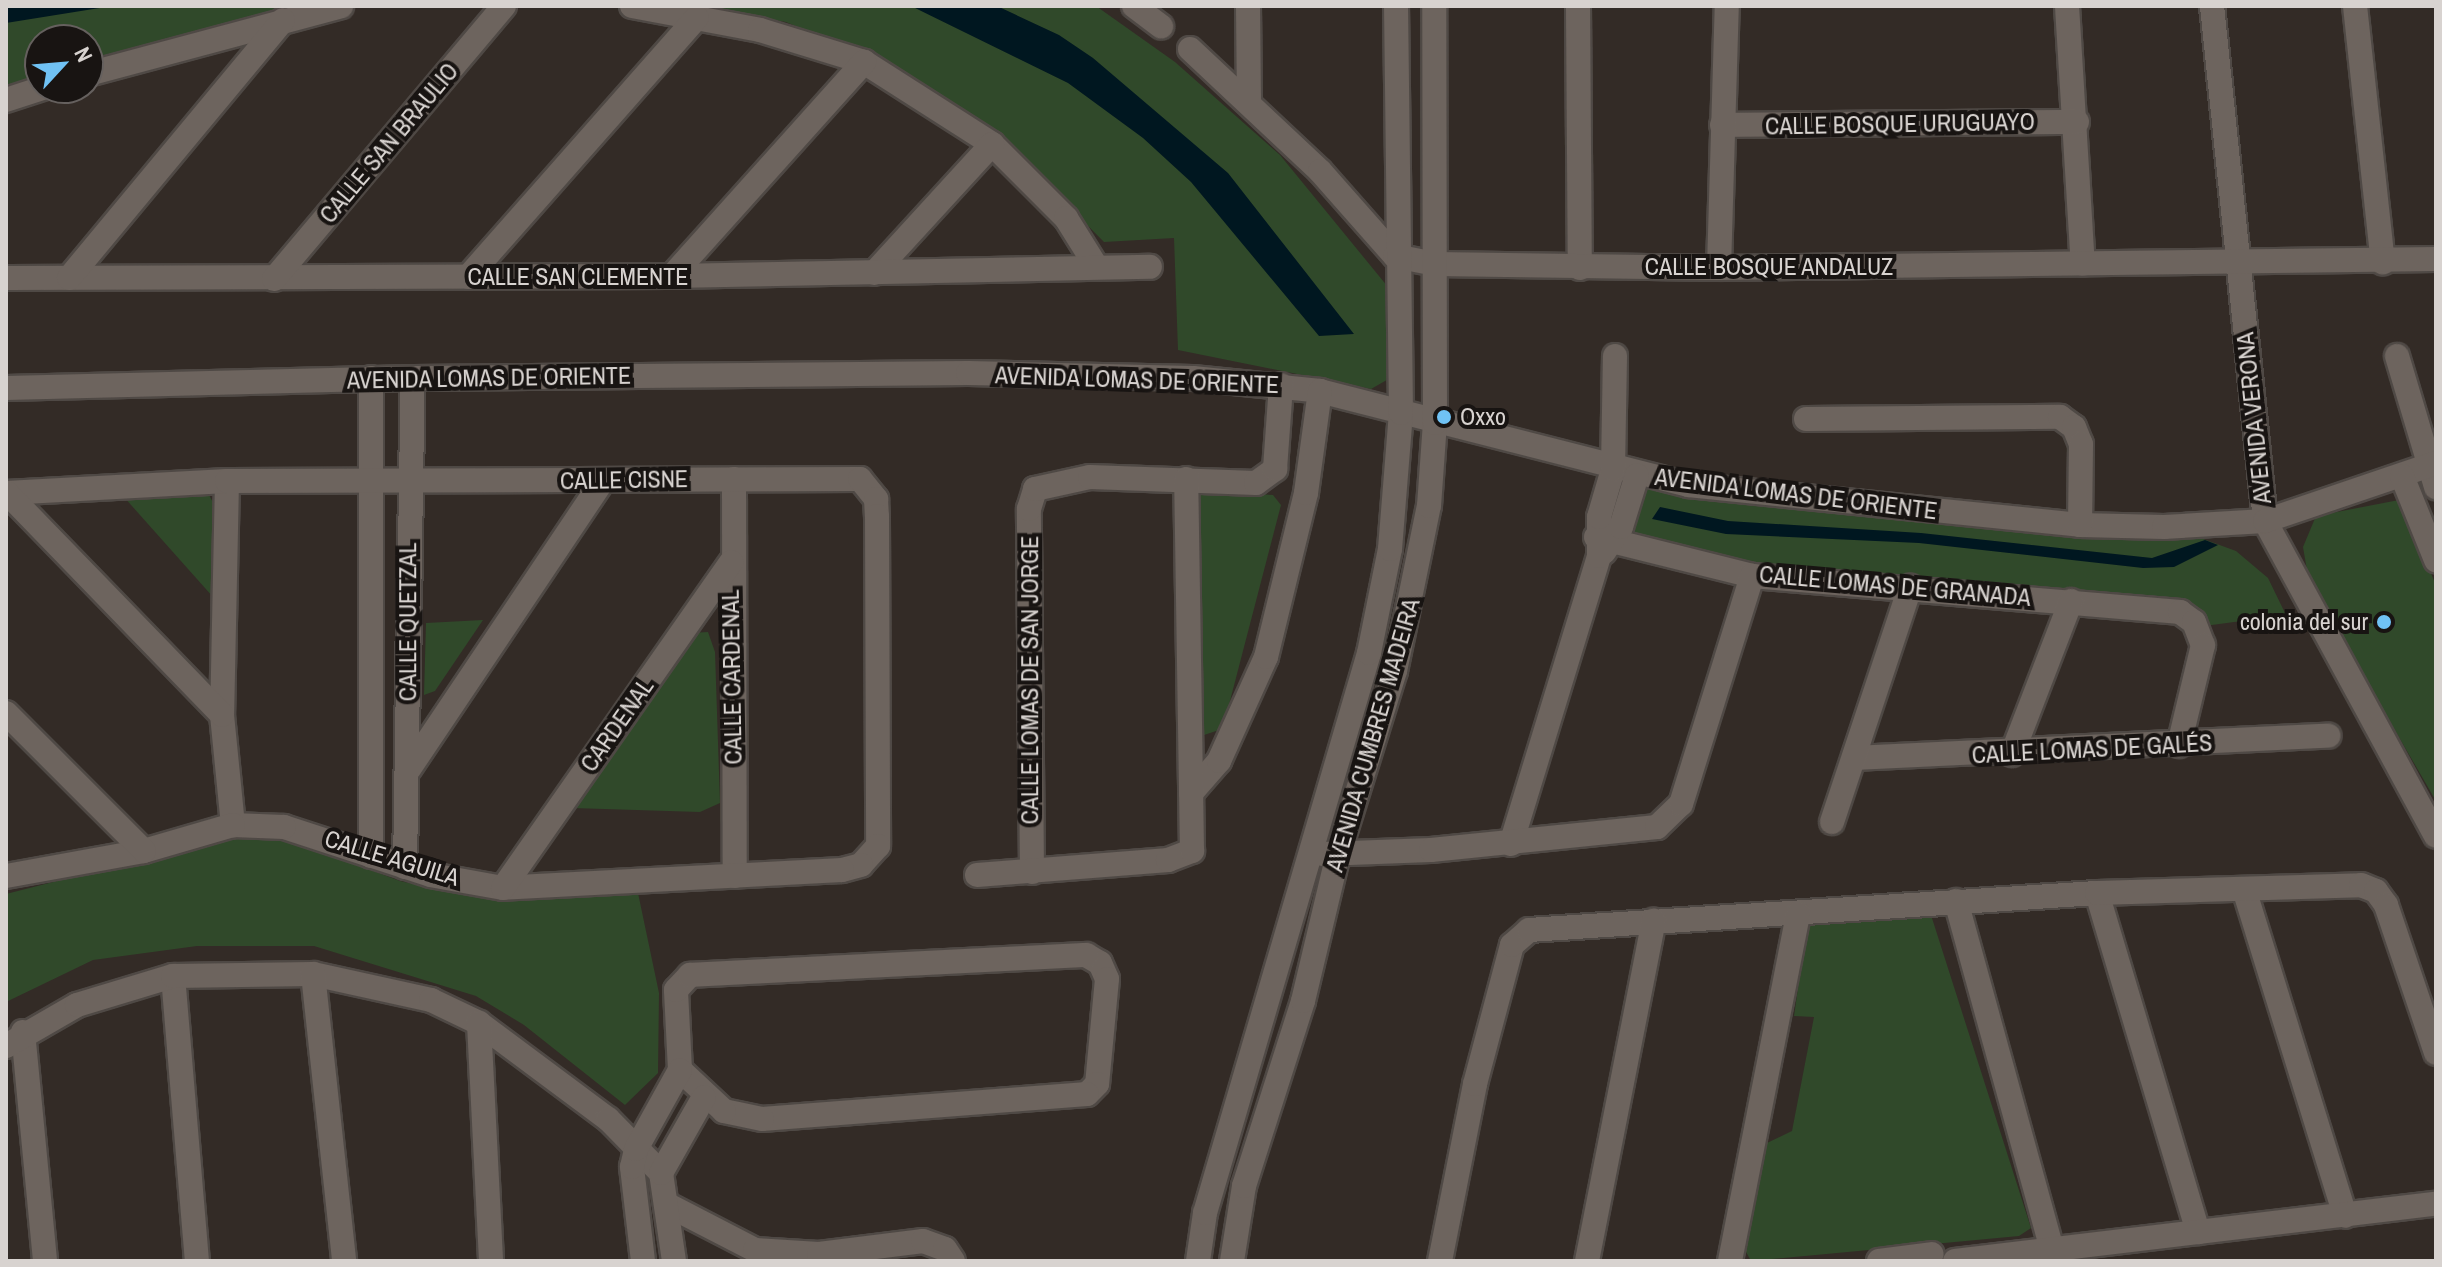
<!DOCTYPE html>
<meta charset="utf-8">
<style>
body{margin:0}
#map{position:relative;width:2442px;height:1267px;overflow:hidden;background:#332b26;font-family:"Archivo Narrow",sans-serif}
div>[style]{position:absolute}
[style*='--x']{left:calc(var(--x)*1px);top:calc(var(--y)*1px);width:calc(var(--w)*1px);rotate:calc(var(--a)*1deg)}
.green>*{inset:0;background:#30492a}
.water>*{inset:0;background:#001720}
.roads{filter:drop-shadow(2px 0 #4f4945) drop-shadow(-2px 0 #4f4945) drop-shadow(0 2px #4f4945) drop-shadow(0 -2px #4f4945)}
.minor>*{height:24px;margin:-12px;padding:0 12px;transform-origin:12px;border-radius:12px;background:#6d645e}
.dots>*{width:22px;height:22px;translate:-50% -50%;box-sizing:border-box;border:4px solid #181412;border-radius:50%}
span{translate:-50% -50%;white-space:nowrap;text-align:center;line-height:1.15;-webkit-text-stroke:8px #181412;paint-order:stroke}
.street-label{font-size:24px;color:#d8d3d0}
.poi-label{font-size:24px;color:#d8d3d0}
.left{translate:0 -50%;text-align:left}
.right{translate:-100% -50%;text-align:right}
.frame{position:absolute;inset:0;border:8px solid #d8d3d0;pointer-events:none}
.north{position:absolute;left:24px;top:24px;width:80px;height:80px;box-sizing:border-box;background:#181412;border:2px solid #65605e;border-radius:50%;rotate:64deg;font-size:22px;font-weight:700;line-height:32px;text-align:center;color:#d8d3d0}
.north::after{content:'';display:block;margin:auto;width:28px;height:36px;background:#70c2f4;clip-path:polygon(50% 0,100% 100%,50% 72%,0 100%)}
</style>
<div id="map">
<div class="green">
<i style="clip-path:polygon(6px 6px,304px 6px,88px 66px,88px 40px,40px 40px,40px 80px,6px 90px)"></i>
<i style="clip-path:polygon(689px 6px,1096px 6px,1175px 62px,1280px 155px,1388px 287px,1392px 377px,1371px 389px,1178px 350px,1174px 238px,1104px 242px,998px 135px,889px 66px,786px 22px)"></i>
<i style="clip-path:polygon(1637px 475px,2195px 536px,2236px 551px,2268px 578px,2286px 615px,2197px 627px,2180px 612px,1752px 576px,1615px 543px)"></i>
<i style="clip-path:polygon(115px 487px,195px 490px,209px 495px,217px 510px,213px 597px)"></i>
<i style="clip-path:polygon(1193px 489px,1273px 495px,1281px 505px,1225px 720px,1219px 730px,1204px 735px,1190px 731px)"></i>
<i style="clip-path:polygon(2399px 500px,2436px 585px,2436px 801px,2309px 582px,2303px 547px,2316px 516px)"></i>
<i style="clip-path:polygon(483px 620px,435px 691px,424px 695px,426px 623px)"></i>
<i style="clip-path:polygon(708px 632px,715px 652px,720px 803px,700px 812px,572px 808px,691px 633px)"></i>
<i style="clip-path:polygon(261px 829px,400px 881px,449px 892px,501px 899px,638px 893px,659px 993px,658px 1073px,625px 1105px,524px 1025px,476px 996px,314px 946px,197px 946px,93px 960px,6px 1002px,6px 894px)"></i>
<i style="clip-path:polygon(1931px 915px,2031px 1228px,2019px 1236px,1751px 1261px,1745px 1250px,1767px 1143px,1792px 1131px,1814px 1017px,1794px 1016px,1807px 925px)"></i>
</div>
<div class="water">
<i style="clip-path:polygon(6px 6px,112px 6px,6px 23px)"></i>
<i style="clip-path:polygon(911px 6px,997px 6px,1059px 35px,1093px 58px,1228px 173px,1354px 334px,1319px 336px,1191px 182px,1143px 138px,1068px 83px)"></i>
<i style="clip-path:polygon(1660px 507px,1728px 521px,1921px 533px,2152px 558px,2205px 540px,2218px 545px,2174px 567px,2143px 568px,1919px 543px,1726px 534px,1652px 519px)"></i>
</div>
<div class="roads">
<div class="minor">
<i style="--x:632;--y:6;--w:130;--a:10.6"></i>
<i style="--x:760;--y:30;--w:109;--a:17.1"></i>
<i style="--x:864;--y:62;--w:152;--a:32.6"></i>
<i style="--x:992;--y:144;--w:105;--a:45"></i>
<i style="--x:1066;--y:218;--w:57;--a:58"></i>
<i style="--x:1134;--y:6;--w:34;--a:37"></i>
<i style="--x:1248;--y:6;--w:95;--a:89.4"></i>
<i style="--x:1578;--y:6;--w:262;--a:89.6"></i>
<i style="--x:2067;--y:6;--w:258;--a:86.5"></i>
<i style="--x:2212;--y:6;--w:518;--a:84.12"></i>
<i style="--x:2265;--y:521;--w:358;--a:61.5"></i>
<i style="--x:2355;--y:6;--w:258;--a:83.8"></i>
<i style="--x:1190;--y:49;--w:178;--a:43.2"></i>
<i style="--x:1320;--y:171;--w:113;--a:48.6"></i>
<i style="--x:1395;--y:256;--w:41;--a:11.3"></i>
<i style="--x:1435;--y:264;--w:284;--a:0.8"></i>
<i style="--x:1719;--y:268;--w:717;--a:-0.72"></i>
<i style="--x:88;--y:74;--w:262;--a:-15"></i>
<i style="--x:6;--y:100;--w:40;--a:-18"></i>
<i style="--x:1722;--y:125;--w:355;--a:-0.5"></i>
<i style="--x:1719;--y:268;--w:262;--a:-88.3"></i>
<i style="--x:874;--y:273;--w:175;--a:-47.5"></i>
<i style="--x:672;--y:276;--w:288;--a:-48.1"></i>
<i style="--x:468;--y:277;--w:346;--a:-48.6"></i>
<i style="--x:6;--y:278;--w:666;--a:-0.17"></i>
<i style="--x:672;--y:276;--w:478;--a:-1.1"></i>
<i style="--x:69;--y:278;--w:335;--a:-50.3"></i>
<i style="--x:274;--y:279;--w:357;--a:-49.9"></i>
<i style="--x:2397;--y:356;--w:137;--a:73.4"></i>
<i style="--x:371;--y:378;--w:478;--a:90"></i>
<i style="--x:6;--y:388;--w:407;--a:-1.4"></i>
<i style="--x:413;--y:378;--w:555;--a:-0.52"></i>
<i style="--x:968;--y:373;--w:225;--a:1.3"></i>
<i style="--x:1193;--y:378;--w:128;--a:5.8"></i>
<i style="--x:1320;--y:391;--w:380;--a:14.3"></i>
<i style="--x:1688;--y:485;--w:394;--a:5.8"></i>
<i style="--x:2080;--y:525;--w:84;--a:1.4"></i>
<i style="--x:2164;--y:527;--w:101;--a:-3.4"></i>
<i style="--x:2265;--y:521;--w:181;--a:-18.7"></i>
<i style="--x:1806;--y:419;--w:254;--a:-0.5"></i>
<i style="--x:2060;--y:417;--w:17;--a:36"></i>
<i style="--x:2074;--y:427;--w:18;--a:68"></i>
<i style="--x:2081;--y:444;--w:81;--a:90.7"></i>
<i style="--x:2402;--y:476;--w:91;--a:68"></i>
<i style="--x:734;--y:479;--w:397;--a:89.9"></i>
<i style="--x:227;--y:481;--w:234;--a:91.2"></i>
<i style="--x:222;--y:715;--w:111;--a:84.3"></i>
<i style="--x:6;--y:493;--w:221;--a:-3.1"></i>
<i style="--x:227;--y:481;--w:633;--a:-0.18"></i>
<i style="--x:860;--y:479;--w:26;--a:51"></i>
<i style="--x:876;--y:499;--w:17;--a:87"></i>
<i style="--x:877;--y:516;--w:330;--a:89.8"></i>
<i style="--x:878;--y:846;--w:25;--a:132"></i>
<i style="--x:861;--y:865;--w:20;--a:165"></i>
<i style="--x:842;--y:870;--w:339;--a:177"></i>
<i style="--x:503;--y:888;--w:73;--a:-169.8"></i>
<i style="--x:431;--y:875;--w:155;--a:-161.9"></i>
<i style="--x:284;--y:827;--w:51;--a:-177.8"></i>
<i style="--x:233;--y:825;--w:93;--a:163.7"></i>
<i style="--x:144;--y:851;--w:140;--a:169.7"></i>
<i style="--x:7;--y:493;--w:309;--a:45.9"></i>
<i style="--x:1596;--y:537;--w:161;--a:14"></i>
<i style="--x:1752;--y:576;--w:430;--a:4.8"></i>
<i style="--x:2180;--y:612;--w:17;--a:36"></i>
<i style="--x:2194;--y:622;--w:25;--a:69"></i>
<i style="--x:2203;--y:645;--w:103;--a:103.5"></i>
<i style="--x:1604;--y:552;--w:30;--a:-56"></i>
<i style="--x:1621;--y:527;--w:54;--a:-72.9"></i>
<i style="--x:6;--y:713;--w:195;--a:45"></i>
<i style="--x:2012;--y:754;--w:164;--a:-68.9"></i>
<i style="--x:1855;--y:758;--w:474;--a:-2.7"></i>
<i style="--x:409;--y:769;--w:348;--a:-56.1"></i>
<i style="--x:1191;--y:793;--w:43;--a:-48.8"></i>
<i style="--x:1219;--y:761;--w:114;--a:-65.7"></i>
<i style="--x:1266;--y:657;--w:169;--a:-76.3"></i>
<i style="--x:1306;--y:493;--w:103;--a:-82.2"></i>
<i style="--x:1832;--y:822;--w:248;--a:-71.6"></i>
<i style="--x:1511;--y:844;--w:301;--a:-73"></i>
<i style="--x:1599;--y:556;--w:39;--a:-90"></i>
<i style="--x:1599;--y:517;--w:50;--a:-73.7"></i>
<i style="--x:1613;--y:469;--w:113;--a:-89"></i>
<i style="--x:1323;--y:854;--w:108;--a:-2.1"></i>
<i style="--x:1431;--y:850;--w:227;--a:-5.8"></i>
<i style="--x:1657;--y:827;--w:33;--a:-44"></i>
<i style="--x:1681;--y:804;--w:239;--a:-72.7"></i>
<i style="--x:405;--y:867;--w:489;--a:-89.1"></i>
<i style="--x:1032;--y:872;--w:363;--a:-90.5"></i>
<i style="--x:1029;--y:509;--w:21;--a:-73"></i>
<i style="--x:1035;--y:489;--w:56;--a:-12.3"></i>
<i style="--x:1090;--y:477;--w:166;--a:2.1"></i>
<i style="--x:1256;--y:483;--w:24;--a:-36"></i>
<i style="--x:1275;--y:469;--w:84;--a:-85.9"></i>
<i style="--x:977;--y:875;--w:192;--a:-4.5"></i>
<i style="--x:1168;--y:860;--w:26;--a:-21"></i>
<i style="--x:1192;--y:851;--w:372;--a:-90.9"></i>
<i style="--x:503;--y:888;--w:398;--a:-55"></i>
<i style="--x:2244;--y:889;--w:342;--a:72.8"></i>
<i style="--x:2097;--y:893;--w:354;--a:73.4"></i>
<i style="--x:1956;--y:901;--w:362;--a:74.6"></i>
<i style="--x:1086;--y:955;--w:16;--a:30"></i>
<i style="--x:1100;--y:963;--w:17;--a:66"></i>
<i style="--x:1107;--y:979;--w:105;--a:95.4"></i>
<i style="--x:1097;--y:1084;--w:14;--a:135"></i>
<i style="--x:1087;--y:1094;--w:326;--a:175.6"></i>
<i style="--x:762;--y:1119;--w:39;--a:-168"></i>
<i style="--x:724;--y:1111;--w:60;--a:-137"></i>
<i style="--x:680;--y:1070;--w:80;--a:-92.9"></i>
<i style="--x:676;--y:990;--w:21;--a:-47"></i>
<i style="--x:690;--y:975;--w:397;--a:-2.9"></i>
<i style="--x:313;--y:974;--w:121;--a:12.4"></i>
<i style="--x:431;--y:1000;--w:53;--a:25.6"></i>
<i style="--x:479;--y:1023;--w:161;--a:36.7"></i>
<i style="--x:608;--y:1119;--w:76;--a:45.5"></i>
<i style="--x:173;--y:976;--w:286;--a:85.2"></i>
<i style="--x:479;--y:1023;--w:238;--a:87.1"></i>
<i style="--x:23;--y:1032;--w:230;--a:84.5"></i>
<i style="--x:6;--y:1046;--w:82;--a:-30"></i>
<i style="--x:77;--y:1005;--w:100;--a:-16.8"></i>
<i style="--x:173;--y:976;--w:140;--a:-0.8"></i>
<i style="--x:313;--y:974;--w:289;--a:83.8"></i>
<i style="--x:666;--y:1204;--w:100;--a:27.3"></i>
<i style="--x:755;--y:1250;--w:64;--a:3.6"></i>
<i style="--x:819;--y:1254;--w:105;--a:-7.1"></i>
<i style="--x:923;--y:1241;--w:23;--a:20"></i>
<i style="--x:945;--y:1249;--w:14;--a:56"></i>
<i style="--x:643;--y:1261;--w:95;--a:-96.7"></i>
<i style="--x:632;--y:1167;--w:18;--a:-77"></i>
<i style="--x:636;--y:1149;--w:90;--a:-60.9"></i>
<i style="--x:674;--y:1261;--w:89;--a:-98.4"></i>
<i style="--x:661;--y:1173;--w:87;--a:-60.5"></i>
<i style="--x:1198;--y:1261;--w:49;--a:-81.7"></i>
<i style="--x:1205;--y:1213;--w:584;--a:-73.68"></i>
<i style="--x:1369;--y:653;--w:106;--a:-78.6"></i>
<i style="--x:1390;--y:549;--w:136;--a:-85.4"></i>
<i style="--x:1401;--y:413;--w:407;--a:-90.7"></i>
<i style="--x:1232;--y:1261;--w:76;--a:-80.9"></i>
<i style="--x:1244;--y:1186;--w:194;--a:-72.3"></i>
<i style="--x:1303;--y:1001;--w:151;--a:-76.6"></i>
<i style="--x:1338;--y:854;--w:192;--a:-72.7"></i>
<i style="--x:1395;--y:671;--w:168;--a:-78.4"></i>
<i style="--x:1429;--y:506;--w:83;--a:-85.9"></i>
<i style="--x:1435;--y:423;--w:417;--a:-90.1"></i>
<i style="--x:1440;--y:1261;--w:180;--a:-78.8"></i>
<i style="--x:1475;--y:1084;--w:144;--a:-75.1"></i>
<i style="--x:1512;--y:945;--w:23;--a:-41"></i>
<i style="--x:1529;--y:930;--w:569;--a:-3.73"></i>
<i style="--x:2097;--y:893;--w:264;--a:-1.7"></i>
<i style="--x:2361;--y:885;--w:16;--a:22"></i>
<i style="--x:2376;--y:891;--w:17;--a:54"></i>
<i style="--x:2386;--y:905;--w:156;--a:71.3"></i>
<i style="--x:1587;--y:1261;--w:347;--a:-78.9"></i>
<i style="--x:1730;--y:1261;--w:354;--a:-78.9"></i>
<i style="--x:1879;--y:1261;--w:53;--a:-7.5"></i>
<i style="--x:1955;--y:1261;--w:484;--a:-6.8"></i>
</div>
</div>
<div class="dots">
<i style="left:1444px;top:417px;background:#70c2f4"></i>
<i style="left:2384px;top:622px;background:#70c2f4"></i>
</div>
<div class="street-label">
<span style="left:1900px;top:124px;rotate:-1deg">CALLE BOSQUE URUGUAYO</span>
<span style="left:389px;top:143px;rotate:-50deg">CALLE SAN BRAULIO</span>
<span style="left:1769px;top:267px">CALLE BOSQUE ANDALUZ</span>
<span style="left:578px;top:277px">CALLE SAN CLEMENTE</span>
<span style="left:489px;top:378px;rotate:-1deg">AVENIDA LOMAS DE ORIENTE</span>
<span style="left:1137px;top:380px;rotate:2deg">AVENIDA LOMAS DE ORIENTE</span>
<span style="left:2254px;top:418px;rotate:-96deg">AVENIDA VERONA</span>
<span style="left:624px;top:480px;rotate:-1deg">CALLE CISNE</span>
<span style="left:1796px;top:494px;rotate:7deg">AVENIDA LOMAS DE ORIENTE</span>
<span style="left:1895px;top:586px;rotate:5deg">CALLE LOMAS DE GRANADA</span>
<span style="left:408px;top:622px;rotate:-90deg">CALLE QUETZAL</span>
<span style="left:732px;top:677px;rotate:-91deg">CALLE CARDENAL</span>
<span style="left:1030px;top:680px;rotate:-90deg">CALLE LOMAS DE SAN JORGE</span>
<span style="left:617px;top:725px;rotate:-55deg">CARDENAL</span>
<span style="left:1373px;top:735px;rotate:-74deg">AVENIDA CUMBRES MADEIRA</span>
<span style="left:2092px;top:749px;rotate:-3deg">CALLE LOMAS DE GALÉS</span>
<span style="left:392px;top:858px;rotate:17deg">CALLE AGUILA</span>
</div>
<div class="poi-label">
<span class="left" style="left:1460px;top:417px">Oxxo</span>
<span class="right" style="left:2368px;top:622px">colonia del sur</span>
</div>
<div class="frame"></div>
<div class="north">N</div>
</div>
